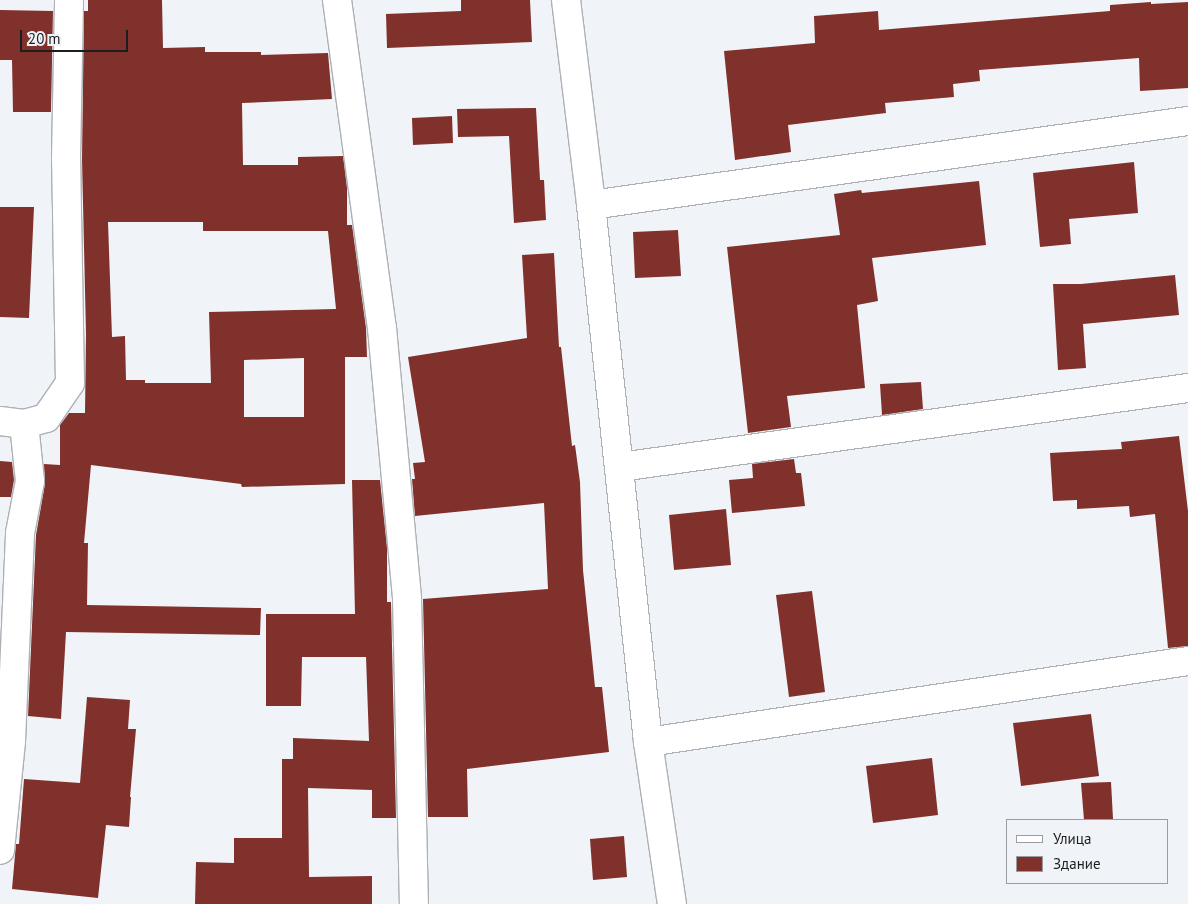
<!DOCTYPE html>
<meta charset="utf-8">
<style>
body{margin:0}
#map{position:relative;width:1188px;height:904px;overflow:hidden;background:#f0f3f8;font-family:"PT Sans",sans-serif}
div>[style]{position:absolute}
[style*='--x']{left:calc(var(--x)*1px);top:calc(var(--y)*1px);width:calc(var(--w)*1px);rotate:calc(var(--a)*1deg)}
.building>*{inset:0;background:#80312b}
.roads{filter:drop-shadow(1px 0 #adb0b5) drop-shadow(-1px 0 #adb0b5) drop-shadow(0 1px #adb0b5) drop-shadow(0 -1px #adb0b5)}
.minor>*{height:28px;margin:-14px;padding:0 14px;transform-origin:14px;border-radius:14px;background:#fff}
span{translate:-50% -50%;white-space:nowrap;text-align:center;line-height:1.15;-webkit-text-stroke:5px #f0f3f8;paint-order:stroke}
.legend{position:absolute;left:1006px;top:819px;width:162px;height:65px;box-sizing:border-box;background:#f0f3f8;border:1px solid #9b9da1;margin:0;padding:6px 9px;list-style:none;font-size:15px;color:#1c1d1f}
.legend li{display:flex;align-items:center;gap:10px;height:25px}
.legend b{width:25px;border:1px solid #9b9da1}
.scale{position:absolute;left:20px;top:30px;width:108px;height:22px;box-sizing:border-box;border:2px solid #1c1d1f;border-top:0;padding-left:6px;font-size:15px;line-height:18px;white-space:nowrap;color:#1c1d1f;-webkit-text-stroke:4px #f0f3f8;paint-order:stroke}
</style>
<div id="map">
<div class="building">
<i style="clip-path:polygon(evenodd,88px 0,162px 0,163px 48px,205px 47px,205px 52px,261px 52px,261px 55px,328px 53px,332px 99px,242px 103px,243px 165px,298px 165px,298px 157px,343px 156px,347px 188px,347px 225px,352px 225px,366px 328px,367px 357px,345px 357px,345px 484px,242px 487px,241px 484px,91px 465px,84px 543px,88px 543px,87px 605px,261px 608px,260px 635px,66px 632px,61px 719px,28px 716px,36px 535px,45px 484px,44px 464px,60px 465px,60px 425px,69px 413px,85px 413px,86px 334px,82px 159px,84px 11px,88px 11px,88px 0,108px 222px,203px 222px,203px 231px,328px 231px,336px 309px,209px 312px,211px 383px,145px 383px,145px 380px,126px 380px,125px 336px,112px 337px,108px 222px,88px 0,304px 358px,304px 417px,244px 417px,244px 360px,304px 358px)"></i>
<i style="clip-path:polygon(461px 0,530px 0,532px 42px,387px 48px,386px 14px,461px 11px)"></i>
<i style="clip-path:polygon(1151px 2px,1151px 4px,1188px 2px,1188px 88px,1140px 91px,1139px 58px,979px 70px,980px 81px,953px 84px,954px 97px,885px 103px,886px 113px,788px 125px,791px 152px,735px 160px,724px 51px,815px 43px,814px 16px,878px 11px,879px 30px,1110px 11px,1110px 5px)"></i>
<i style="clip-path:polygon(0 10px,53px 11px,51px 112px,13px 112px,12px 60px,0 60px)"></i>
<i style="clip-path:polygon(536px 108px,540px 180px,544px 180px,546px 220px,514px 223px,509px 136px,458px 137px,457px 109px)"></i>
<i style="clip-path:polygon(452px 116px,453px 143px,413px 145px,412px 118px)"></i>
<i style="clip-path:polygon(1134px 162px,1138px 213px,1069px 219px,1071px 244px,1040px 247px,1033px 173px)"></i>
<i style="clip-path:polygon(979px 181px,986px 245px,872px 258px,878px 301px,857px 305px,865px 388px,787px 396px,791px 427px,748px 433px,727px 247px,840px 235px,834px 194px,861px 190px,862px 193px)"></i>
<i style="clip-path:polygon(0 207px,34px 207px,29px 318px,0 317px)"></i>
<i style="clip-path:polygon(678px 230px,681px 276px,635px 278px,633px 232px)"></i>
<i style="clip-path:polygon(554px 253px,559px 347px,561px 347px,572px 446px,575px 445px,580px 482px,583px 570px,595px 687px,602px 687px,609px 752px,467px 769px,468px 817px,428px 817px,423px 599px,548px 589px,544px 503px,415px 516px,412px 479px,415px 479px,413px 463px,425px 462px,408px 357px,527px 338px,522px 255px)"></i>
<i style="clip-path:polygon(1175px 275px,1179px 315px,1083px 324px,1086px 368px,1058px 370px,1053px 284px,1081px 284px)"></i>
<i style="clip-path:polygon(921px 382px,923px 409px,882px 415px,880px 384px)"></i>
<i style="clip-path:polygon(1179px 436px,1188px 511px,1188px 646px,1168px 648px,1155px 514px,1130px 517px,1129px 506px,1077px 509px,1077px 500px,1053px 501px,1050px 453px,1122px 449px,1121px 442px)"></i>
<i style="clip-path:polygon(794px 459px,796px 473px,801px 473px,805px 506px,732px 513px,729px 480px,753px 478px,752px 464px)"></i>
<i style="clip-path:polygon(0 461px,12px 462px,14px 480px,11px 497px,0 497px)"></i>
<i style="clip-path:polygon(352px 480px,380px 480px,387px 548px,387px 602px,391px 602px,396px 818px,372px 818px,372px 790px,308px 788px,309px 877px,372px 876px,372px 904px,195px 904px,196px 862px,234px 863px,234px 838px,282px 838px,282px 759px,293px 759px,293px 738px,369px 741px,366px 657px,302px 657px,301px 706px,266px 706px,266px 614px,355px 614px)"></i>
<i style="clip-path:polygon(726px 509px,731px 565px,674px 570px,669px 515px)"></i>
<i style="clip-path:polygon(812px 591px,825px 692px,789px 697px,776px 595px)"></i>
<i style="clip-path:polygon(87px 697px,130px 700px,128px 729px,136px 729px,130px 797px,131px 797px,129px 827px,106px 825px,98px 898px,12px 889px,16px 844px,19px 844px,24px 779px,80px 783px)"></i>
<i style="clip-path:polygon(1091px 714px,1099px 776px,1021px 786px,1013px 723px)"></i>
<i style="clip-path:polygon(932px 758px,938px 815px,873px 823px,866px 766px)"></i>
<i style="clip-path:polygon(1111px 782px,1113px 819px,1084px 820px,1081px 783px)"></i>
<i style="clip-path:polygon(624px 836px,627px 877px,593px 880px,590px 839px)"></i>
</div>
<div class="roads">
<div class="minor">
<i style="--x:337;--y:0;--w:331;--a:82.2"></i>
<i style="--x:382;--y:328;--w:272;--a:84.7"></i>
<i style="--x:407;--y:599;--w:305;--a:88.7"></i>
<i style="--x:566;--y:0;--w:207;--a:83"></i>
<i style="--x:591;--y:205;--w:540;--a:83.94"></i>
<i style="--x:648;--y:742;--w:164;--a:81.6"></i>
<i style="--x:591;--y:205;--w:603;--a:-8.01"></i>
<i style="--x:0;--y:421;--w:24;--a:7"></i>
<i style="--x:24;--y:424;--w:23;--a:-15"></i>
<i style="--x:46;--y:418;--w:42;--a:-55.6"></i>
<i style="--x:70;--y:383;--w:224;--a:-91"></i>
<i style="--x:66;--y:159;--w:159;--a:-88.9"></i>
<i style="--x:620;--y:467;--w:573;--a:-7.92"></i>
<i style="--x:648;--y:742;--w:546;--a:-8.53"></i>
<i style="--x:0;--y:850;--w:110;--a:-84.2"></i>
<i style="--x:11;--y:741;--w:208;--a:-87.5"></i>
<i style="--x:20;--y:533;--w:53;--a:-79.1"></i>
<i style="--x:30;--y:481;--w:57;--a:-96"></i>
</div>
</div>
<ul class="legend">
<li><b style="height:6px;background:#fff"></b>Улица</li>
<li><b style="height:14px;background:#80312b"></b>Здание</li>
</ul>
<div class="scale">20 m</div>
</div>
